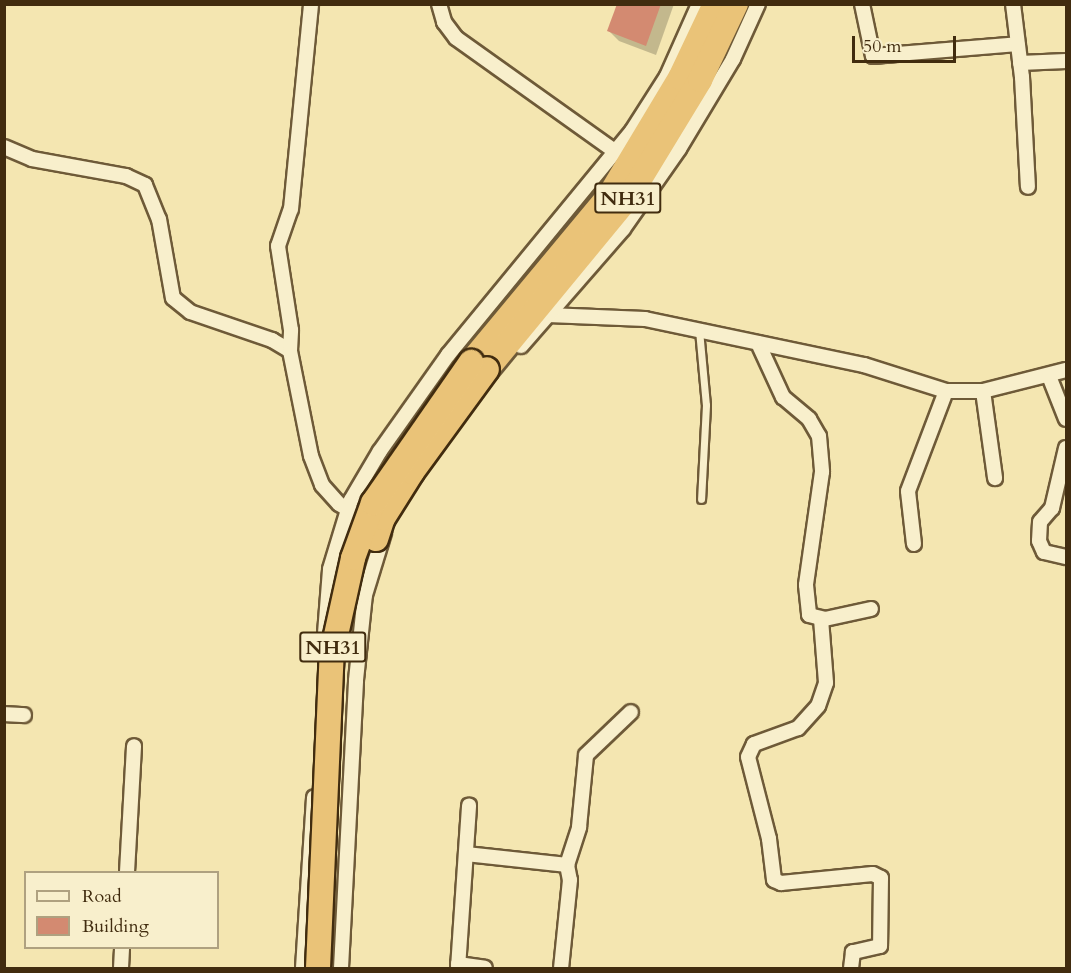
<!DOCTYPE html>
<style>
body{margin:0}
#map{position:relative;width:1071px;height:973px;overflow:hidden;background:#f4e6b1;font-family:Cardo,serif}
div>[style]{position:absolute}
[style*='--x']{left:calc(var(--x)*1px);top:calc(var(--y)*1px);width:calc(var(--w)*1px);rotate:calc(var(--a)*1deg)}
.shadow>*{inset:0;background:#0003}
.building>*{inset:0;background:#d38a71}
.roads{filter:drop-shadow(2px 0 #6e5a38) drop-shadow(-2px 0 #6e5a38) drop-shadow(0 2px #6e5a38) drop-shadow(0 -2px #6e5a38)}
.lane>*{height:7px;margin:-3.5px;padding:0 3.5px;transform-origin:3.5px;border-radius:3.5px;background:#f8efcc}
.street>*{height:14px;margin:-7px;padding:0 7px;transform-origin:7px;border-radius:7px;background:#f8efcc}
.highway>*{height:24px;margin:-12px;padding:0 12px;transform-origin:12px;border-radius:12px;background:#eac378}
.bridges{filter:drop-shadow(2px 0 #412c0f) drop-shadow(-2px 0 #412c0f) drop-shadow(0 2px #412c0f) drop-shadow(0 -2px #412c0f)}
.highway-bridge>*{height:24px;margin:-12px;padding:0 12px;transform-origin:12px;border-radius:12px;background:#eac378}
span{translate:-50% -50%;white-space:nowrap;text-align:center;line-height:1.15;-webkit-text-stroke:4.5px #f8efcc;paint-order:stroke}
.shield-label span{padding:2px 4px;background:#f8efcc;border:2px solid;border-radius:4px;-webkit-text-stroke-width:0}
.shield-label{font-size:20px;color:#412c0f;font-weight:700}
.frame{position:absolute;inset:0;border:6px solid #412c0f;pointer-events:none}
.legend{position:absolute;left:24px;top:871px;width:195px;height:78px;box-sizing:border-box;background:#f8efcc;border:2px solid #afa180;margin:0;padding:8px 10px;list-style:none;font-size:18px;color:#412c0f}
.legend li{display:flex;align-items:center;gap:12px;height:30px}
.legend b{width:30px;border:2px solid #afa180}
.scale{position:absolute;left:852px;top:36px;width:104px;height:27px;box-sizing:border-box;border:3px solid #412c0f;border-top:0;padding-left:8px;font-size:18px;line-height:21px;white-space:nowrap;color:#412c0f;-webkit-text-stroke:4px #f8efcc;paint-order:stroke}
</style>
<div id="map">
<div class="shadow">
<i style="clip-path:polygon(619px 4px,674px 4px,656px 55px,619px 41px,609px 31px)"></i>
</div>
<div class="building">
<i style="clip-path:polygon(617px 4px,661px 4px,646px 46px,607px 31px)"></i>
</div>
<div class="roads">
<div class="lane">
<i style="--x:699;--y:330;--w:75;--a:84.7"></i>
<i style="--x:706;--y:405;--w:94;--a:93"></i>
</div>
<div class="street">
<i style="--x:439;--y:4;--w:19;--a:74"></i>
<i style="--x:444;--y:22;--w:20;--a:53"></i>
<i style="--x:456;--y:38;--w:196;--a:35.5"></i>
<i style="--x:862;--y:4;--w:53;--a:78.1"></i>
<i style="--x:873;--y:56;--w:145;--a:-4.7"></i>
<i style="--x:1013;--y:4;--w:74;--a:83"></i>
<i style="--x:1022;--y:77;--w:110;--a:86.9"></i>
<i style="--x:1020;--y:63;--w:46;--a:-2.5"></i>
<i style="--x:4;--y:147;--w:30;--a:23"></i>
<i style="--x:32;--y:159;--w:96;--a:10.3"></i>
<i style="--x:126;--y:176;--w:21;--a:25"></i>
<i style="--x:145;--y:185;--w:37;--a:68"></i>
<i style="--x:159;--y:219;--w:80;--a:80"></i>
<i style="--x:173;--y:298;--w:22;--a:39"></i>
<i style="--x:190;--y:312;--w:87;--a:18.9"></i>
<i style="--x:272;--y:340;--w:21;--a:31"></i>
<i style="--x:290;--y:351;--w:107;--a:78.7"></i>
<i style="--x:311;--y:456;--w:31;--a:69"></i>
<i style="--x:322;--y:485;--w:25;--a:48"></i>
<i style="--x:339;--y:504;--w:38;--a:30"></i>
<i style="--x:548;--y:315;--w:97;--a:2.4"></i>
<i style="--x:645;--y:319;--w:224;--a:11.9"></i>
<i style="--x:864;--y:365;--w:86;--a:17.6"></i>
<i style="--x:946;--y:391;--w:37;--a:0"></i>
<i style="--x:983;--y:391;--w:86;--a:-14.2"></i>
<i style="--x:758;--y:343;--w:60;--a:65.2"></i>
<i style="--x:783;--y:397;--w:34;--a:40"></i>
<i style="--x:809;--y:419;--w:20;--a:60"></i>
<i style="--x:819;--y:436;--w:36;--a:85"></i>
<i style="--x:822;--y:472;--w:114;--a:98.1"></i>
<i style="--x:806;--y:585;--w:30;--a:84"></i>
<i style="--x:809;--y:615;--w:16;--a:14"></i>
<i style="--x:825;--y:619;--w:47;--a:-12.3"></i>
<i style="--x:521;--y:346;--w:155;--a:-48.9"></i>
<i style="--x:623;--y:229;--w:98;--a:-55"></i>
<i style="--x:679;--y:149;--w:105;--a:-59"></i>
<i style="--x:733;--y:59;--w:60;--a:-65.6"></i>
<i style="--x:290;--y:351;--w:21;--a:-87"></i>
<i style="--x:291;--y:330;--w:85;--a:-98.8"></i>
<i style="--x:278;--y:246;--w:39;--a:-71"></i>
<i style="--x:291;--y:209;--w:206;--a:-84.4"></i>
<i style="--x:1049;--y:376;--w:46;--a:68.4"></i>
<i style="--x:983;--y:391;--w:88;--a:82.1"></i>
<i style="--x:1066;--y:448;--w:62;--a:103.1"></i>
<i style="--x:1052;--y:508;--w:18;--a:131"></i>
<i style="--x:1040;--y:522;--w:19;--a:93"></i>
<i style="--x:1039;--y:541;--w:12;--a:66"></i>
<i style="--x:1044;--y:552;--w:23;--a:13"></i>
<i style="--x:914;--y:544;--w:53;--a:-96.5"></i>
<i style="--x:908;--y:491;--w:107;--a:-69.2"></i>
<i style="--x:821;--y:619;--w:64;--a:85.5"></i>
<i style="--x:826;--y:683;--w:24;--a:109"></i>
<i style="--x:818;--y:706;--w:30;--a:132"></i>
<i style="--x:798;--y:728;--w:47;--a:160"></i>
<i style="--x:754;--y:744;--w:14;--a:115"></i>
<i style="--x:748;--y:757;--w:85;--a:75.6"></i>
<i style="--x:769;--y:839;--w:41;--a:83"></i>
<i style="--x:774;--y:880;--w:8;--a:23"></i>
<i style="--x:781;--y:883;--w:92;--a:-5.6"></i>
<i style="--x:873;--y:874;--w:9;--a:27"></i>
<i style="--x:881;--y:878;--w:68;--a:90.8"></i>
<i style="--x:880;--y:946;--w:28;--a:167"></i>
<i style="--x:853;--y:952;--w:16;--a:97"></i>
<i style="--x:324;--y:646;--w:77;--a:-85.5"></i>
<i style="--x:330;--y:569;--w:72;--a:-73.1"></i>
<i style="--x:351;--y:500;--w:57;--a:-59.4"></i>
<i style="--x:380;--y:451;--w:118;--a:-54.7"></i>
<i style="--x:448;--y:355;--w:290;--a:-50.6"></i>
<i style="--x:632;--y:131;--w:65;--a:-57.5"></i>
<i style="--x:667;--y:76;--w:79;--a:-66"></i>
<i style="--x:4;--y:714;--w:20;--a:3"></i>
<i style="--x:466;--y:854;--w:102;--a:6.2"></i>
<i style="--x:567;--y:865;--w:15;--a:79"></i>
<i style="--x:570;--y:880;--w:88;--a:95.8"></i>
<i style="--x:567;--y:865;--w:40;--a:-72"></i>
<i style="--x:579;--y:827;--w:72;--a:-84.4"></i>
<i style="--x:586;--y:755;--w:62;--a:-43.7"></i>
<i style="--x:127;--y:872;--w:126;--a:-86.8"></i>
<i style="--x:458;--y:964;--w:27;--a:8"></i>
<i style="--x:121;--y:968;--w:20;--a:-87"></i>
<i style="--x:303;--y:968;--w:171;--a:-86.3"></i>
<i style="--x:341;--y:968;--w:288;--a:-87"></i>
<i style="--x:356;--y:680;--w:85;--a:-84"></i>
<i style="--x:365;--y:595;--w:65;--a:-73"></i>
<i style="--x:458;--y:968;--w:163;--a:-86.1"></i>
</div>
<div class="highway">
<i style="--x:476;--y:356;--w:208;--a:-50.3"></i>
<i style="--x:609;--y:196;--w:138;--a:-59"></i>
<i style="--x:680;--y:78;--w:82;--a:-64.7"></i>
<i style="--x:487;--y:369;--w:223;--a:-50.5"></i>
<i style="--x:629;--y:197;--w:137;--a:-58.7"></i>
<i style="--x:700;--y:80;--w:84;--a:-64.7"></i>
</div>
</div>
<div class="bridges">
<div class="highway-bridge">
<i style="--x:376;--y:539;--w:22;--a:-72"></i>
<i style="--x:383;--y:518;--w:54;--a:-57.8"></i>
<i style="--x:412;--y:472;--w:127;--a:-53.9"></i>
<i style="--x:318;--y:968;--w:315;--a:-87.5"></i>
<i style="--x:332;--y:653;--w:97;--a:-77.5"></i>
<i style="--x:353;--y:558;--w:59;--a:-70"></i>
<i style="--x:373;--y:503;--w:172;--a:-55.2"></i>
</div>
</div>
<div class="shield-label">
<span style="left:628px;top:198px">NH31</span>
<span style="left:333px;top:647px">NH31</span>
</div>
<div class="frame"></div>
<ul class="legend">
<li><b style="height:8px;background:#f8efcc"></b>Road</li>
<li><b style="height:16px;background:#d38a71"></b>Building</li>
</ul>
<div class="scale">50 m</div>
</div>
